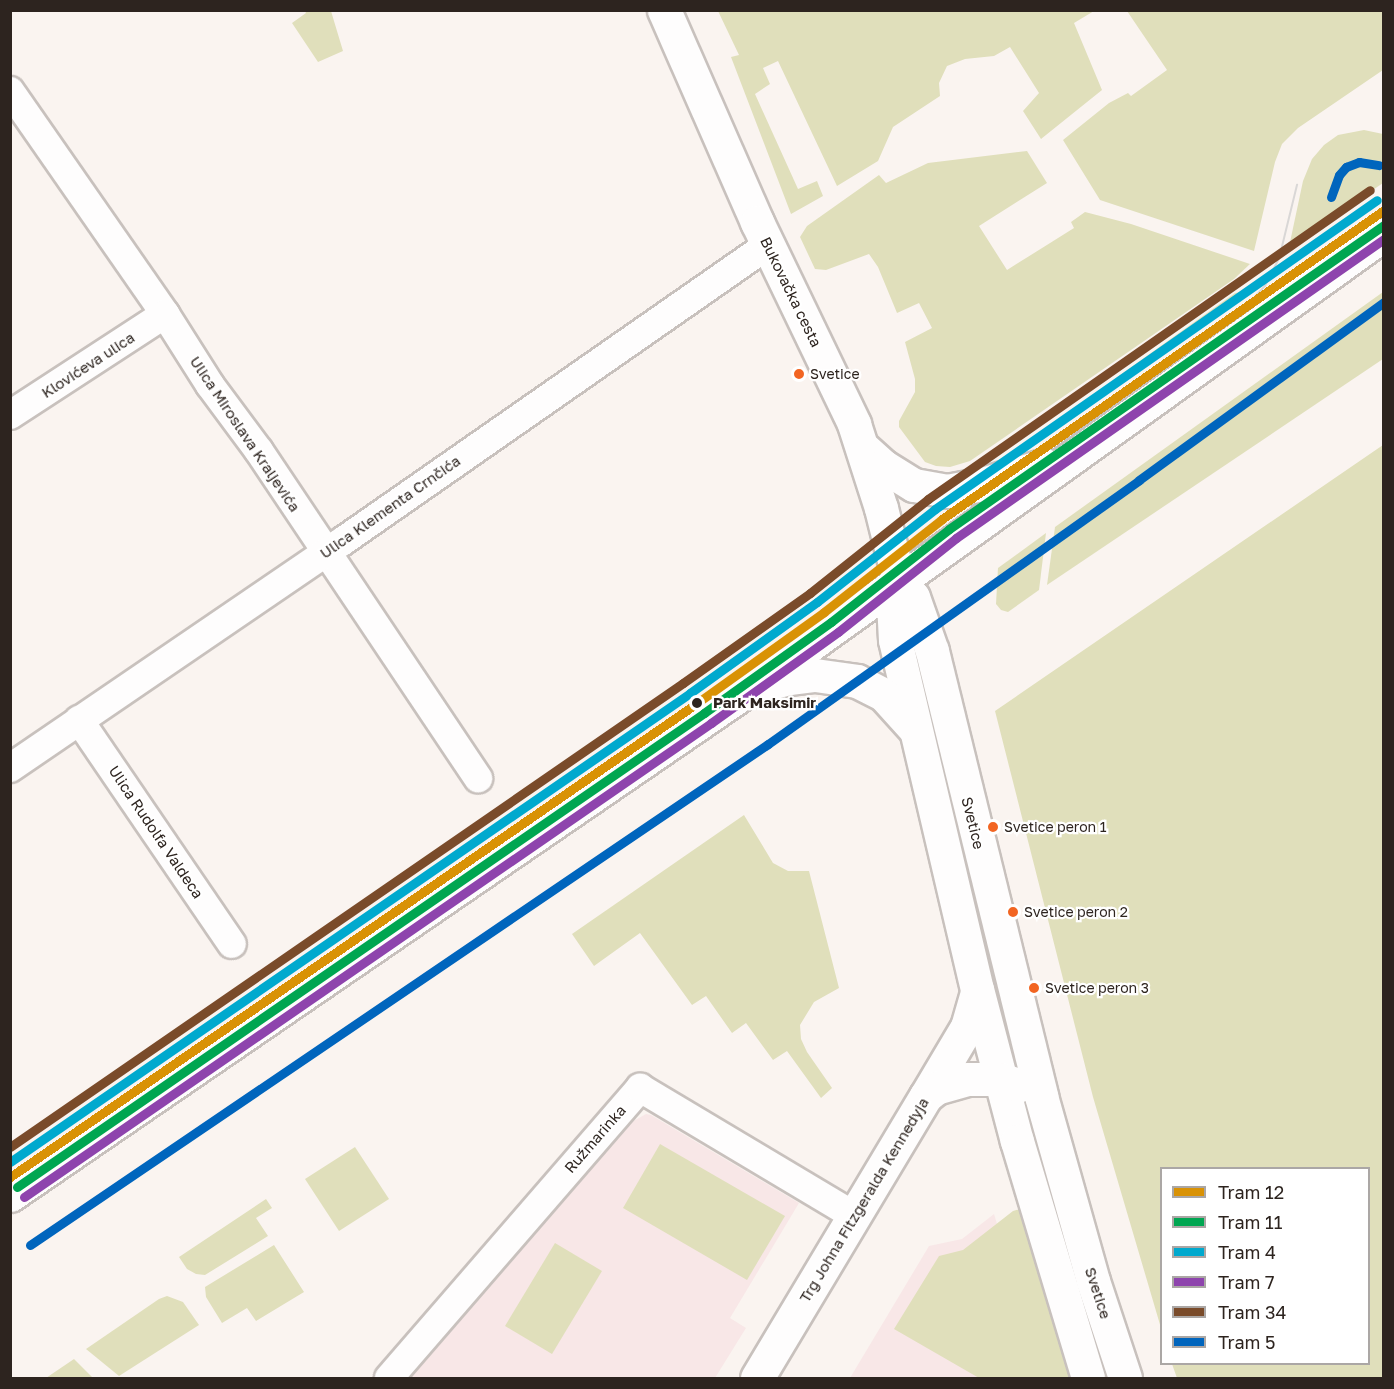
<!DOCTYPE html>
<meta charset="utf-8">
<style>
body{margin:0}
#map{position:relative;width:1394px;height:1389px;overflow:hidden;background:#faf4f0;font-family:"Golos Text",sans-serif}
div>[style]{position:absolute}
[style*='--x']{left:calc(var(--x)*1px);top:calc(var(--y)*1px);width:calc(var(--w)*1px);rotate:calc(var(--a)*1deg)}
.education>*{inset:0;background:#f8e7e7}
.green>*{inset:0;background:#e0dfbb}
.roads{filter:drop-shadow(2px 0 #c8c1bd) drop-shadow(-2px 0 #c8c1bd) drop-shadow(0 2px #c8c1bd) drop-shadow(0 -2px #c8c1bd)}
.minor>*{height:28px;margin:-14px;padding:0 14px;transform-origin:14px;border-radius:14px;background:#fefdfd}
.major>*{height:33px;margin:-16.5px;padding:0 16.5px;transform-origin:16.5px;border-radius:16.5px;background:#fefdfd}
.tram>*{height:1.5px;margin:-0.75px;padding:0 0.75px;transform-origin:0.75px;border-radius:0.75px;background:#d9d7d6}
.tram-1>*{height:9px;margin:-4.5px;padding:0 4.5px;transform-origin:4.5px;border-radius:4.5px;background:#d99205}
.tram-2>*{height:9px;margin:-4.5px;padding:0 4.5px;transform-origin:4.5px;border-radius:4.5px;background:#00a651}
.tram-3>*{height:9px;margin:-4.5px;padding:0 4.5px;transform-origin:4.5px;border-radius:4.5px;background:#00a9ce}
.tram-4>*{height:9px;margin:-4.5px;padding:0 4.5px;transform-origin:4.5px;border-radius:4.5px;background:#8e44ad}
.tram-5>*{height:9px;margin:-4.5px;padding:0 4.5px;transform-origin:4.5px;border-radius:4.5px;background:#7a4b2a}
.tram-6>*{height:9px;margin:-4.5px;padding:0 4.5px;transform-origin:4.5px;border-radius:4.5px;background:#0065bd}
.dots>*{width:16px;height:16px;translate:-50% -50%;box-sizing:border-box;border:3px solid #fff;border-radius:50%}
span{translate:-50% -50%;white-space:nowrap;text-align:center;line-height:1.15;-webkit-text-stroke:4.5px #fff;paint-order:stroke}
.bus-label{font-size:14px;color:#2d241f}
.left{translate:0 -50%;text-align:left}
.street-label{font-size:15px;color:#2d241f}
.stop-label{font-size:15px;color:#2d241f;font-weight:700}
.frame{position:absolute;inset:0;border:12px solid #2d241f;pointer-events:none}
.legend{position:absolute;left:1160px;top:1167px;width:210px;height:198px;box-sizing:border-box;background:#fff;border:2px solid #aba7a5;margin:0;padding:8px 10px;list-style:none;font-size:18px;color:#2d241f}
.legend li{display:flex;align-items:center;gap:12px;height:30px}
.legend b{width:30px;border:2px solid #aba7a5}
</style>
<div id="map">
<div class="education">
<i style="clip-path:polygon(646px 1114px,651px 1115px,799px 1203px,730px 1318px,746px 1328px,715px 1378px,408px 1378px,630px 1123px)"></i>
<i style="clip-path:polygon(994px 1214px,1044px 1378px,850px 1378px,929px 1246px,962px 1239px)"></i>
</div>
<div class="green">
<i style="clip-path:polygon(305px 11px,331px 11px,343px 51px,318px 62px,292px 23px,306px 13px)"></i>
<i style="clip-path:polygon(718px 11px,1094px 11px,1074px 23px,1102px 90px,1041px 139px,1023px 111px,1039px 93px,1010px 47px,994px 56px,965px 59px,947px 66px,939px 83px,940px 96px,893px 127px,878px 161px,837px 186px,778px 61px,763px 68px,770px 84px,755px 94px,798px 189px,817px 181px,823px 196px,791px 214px,731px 57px,739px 55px)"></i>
<i style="clip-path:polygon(1127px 11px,1383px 11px,1383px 70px,1298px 128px,1282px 144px,1275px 162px,1254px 251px,1100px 200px,1063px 140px,1109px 103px,1128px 93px,1131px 96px,1167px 70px)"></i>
<i style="clip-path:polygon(1364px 130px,1383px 134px,1383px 183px,1289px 247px,1303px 181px,1312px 159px,1324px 145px,1338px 135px)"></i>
<i style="clip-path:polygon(1027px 151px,1047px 183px,979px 226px,1007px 270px,1074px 228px,1071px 222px,1085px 212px,1131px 224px,1250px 264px,1234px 279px,970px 461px,950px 467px,936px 466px,925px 462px,899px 427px,899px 421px,915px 392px,915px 379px,905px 342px,932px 328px,919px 303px,897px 313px,878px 267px,869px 254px,826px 270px,815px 269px,800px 237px,807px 226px,879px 175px,886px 183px,928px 163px)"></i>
<i style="clip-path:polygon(1242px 292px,1248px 294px,1132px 376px,1111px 387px,1116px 378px,1235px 293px)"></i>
<i style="clip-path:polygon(1383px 292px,1383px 359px,1047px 585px,1055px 527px)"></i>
<i style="clip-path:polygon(1383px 445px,1383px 1378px,1177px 1378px,1172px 1364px,1368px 1364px,1368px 1168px,1162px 1168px,1161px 1328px,1093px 1097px,995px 711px)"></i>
<i style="clip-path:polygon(1046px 533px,1039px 590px,1008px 612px,1001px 610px,996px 604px,998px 568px)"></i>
<i style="clip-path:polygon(922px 667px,1016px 1059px,1012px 1062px,914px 669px)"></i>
<i style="clip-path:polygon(744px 815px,773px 863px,788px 871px,809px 871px,839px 988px,814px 1002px,800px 1025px,801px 1039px,807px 1052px,832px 1088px,821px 1098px,787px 1051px,773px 1060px,746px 1023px,732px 1033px,706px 996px,692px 1005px,640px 933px,594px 966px,572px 934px)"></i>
<i style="clip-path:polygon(660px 1144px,785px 1216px,747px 1280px,623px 1208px)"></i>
<i style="clip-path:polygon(355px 1147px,389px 1199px,339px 1231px,305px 1179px)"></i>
<i style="clip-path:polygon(266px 1199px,272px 1208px,256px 1218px,268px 1236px,205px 1275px,196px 1274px,187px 1269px,179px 1257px)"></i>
<i style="clip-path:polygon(1027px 1207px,1080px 1378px,979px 1378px,894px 1329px,939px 1256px,963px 1250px,1013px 1211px)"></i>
<i style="clip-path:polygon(555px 1243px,602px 1271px,552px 1354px,505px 1326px)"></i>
<i style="clip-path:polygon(274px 1245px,304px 1292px,256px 1321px,247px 1308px,222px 1323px,206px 1297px,205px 1287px)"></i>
<i style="clip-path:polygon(167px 1296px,183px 1302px,199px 1325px,119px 1376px,86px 1349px,159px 1299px)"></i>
<i style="clip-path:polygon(74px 1359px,93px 1378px,46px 1378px)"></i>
</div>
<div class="roads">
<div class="minor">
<i style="--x:10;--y:91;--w:272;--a:55.2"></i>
<i style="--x:165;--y:314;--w:84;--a:57.6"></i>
<i style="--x:210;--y:385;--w:82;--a:53.4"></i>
<i style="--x:259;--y:451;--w:394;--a:56.2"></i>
<i style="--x:10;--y:415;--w:185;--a:-33.1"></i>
<i style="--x:79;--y:720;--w:271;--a:55.7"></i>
<i style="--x:10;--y:768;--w:403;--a:-34.3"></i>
<i style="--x:343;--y:541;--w:518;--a:-34.86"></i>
<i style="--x:389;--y:1378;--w:384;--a:-49.1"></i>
<i style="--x:640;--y:1088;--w:248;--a:30.8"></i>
</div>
<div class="major">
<i style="--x:664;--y:10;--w:232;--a:66.3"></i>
<i style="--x:757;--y:222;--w:224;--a:64.3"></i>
<i style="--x:854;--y:424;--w:88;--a:72.2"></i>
<i style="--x:881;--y:508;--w:75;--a:76.1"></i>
<i style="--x:862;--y:447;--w:28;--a:42"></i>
<i style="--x:883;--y:466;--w:36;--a:32"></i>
<i style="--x:914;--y:485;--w:34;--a:10"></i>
<i style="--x:947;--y:491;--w:36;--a:-11"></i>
<i style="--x:982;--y:484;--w:66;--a:-16.8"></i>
<i style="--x:899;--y:581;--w:21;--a:49"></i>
<i style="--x:913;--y:597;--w:57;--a:70.6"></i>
<i style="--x:932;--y:651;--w:458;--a:76.2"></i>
<i style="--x:1041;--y:1096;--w:192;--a:74.3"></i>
<i style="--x:1093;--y:1281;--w:102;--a:71.7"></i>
<i style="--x:899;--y:581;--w:22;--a:106"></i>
<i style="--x:893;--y:602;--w:38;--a:87"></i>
<i style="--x:895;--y:640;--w:359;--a:76.8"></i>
<i style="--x:977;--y:989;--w:157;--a:75.3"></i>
<i style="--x:1017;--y:1141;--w:247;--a:73.3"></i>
<i style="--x:764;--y:685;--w:26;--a:-16"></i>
<i style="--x:789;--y:678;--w:26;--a:-7"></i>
<i style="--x:815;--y:675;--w:42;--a:8.1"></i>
<i style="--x:857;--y:681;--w:30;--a:27"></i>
<i style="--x:884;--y:695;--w:45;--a:47.7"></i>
<i style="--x:926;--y:1096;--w:80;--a:-59.3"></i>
<i style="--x:967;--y:1027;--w:37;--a:-74"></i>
<i style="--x:10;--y:1195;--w:893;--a:-34.42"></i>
<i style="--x:747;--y:690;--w:783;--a:-35.6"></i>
<i style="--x:757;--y:1378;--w:329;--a:-59.1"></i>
<i style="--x:926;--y:1096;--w:13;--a:-39"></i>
<i style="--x:936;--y:1088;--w:33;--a:-16"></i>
<i style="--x:968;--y:1079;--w:32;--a:0"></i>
<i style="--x:1000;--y:1079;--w:20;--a:18"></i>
</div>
</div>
<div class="tram">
<i style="--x:1252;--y:300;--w:19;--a:-47"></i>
<i style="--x:1265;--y:286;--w:30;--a:-63"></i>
<i style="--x:1279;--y:259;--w:76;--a:-76.3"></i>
</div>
<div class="tram-1">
<i style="--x:10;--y:1177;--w:835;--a:-34.6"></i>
<i style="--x:697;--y:703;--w:156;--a:-35.6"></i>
<i style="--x:824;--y:612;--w:150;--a:-38.2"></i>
<i style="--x:942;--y:519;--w:539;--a:-34.96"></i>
</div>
<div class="tram-2">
<i style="--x:17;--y:1187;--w:835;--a:-34.6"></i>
<i style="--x:704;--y:713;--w:156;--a:-35.6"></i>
<i style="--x:831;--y:622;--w:150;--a:-38.2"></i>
<i style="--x:949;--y:529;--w:531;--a:-34.95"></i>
</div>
<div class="tram-3">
<i style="--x:10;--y:1162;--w:826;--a:-34.59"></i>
<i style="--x:690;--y:693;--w:156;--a:-35.6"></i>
<i style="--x:817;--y:602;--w:150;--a:-38.2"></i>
<i style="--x:935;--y:509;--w:539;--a:-34.96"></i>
</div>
<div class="tram-4">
<i style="--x:24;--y:1197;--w:835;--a:-34.6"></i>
<i style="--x:711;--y:723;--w:156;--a:-35.6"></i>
<i style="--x:838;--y:632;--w:151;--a:-38.5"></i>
<i style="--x:956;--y:538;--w:522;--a:-34.94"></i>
</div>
<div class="tram-5">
<i style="--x:10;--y:1147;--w:817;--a:-34.58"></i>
<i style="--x:683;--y:683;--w:156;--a:-35.3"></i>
<i style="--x:810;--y:593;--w:151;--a:-38.5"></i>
<i style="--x:928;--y:499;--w:539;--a:-34.96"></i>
</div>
<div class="tram-6">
<i style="--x:1331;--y:197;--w:23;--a:-70"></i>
<i style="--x:1339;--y:175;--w:11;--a:-49"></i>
<i style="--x:1346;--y:167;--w:14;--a:-21"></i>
<i style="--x:1359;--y:162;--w:20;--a:9"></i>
<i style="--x:30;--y:1245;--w:892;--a:-34.17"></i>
<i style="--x:768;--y:744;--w:455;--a:-35.4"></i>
<i style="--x:1139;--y:480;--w:303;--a:-36"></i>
</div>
<div class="dots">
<i style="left:799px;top:374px;background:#f26522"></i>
<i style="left:697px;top:703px;background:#2d241f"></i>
<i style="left:993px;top:827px;background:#f26522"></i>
<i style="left:1013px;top:912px;background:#f26522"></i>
<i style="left:1034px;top:988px;background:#f26522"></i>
</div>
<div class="bus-label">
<span class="left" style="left:810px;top:374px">Svetice</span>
<span class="left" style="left:1004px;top:827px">Svetice peron 1</span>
<span class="left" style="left:1024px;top:912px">Svetice peron 2</span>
<span class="left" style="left:1045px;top:988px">Svetice peron 3</span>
</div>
<div class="street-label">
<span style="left:791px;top:292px;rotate:64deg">Bukovačka cesta</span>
<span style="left:88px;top:365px;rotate:-33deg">Klovićeva ulica</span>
<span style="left:245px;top:434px;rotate:56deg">Ulica Miroslava Kraljevića</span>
<span style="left:390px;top:507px;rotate:-35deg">Ulica Klementa Crnčića</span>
<span style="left:973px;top:823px;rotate:76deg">Svetice</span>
<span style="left:156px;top:832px;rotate:56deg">Ulica Rudolfa Valdeca</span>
<span style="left:595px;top:1139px;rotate:-49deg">Ružmarinka</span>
<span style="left:864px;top:1200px;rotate:-59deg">Trg Johna Fitzgeralda Kennedyja</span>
<span style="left:1098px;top:1293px;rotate:72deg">Svetice</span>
</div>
<div class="stop-label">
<span class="left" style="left:713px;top:703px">Park Maksimir</span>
</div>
<div class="frame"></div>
<ul class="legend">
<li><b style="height:8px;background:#d99205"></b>Tram 12</li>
<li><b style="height:8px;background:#00a651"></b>Tram 11</li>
<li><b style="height:8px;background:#00a9ce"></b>Tram 4</li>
<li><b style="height:8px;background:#8e44ad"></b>Tram 7</li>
<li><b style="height:8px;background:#7a4b2a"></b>Tram 34</li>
<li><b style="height:8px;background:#0065bd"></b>Tram 5</li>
</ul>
</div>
